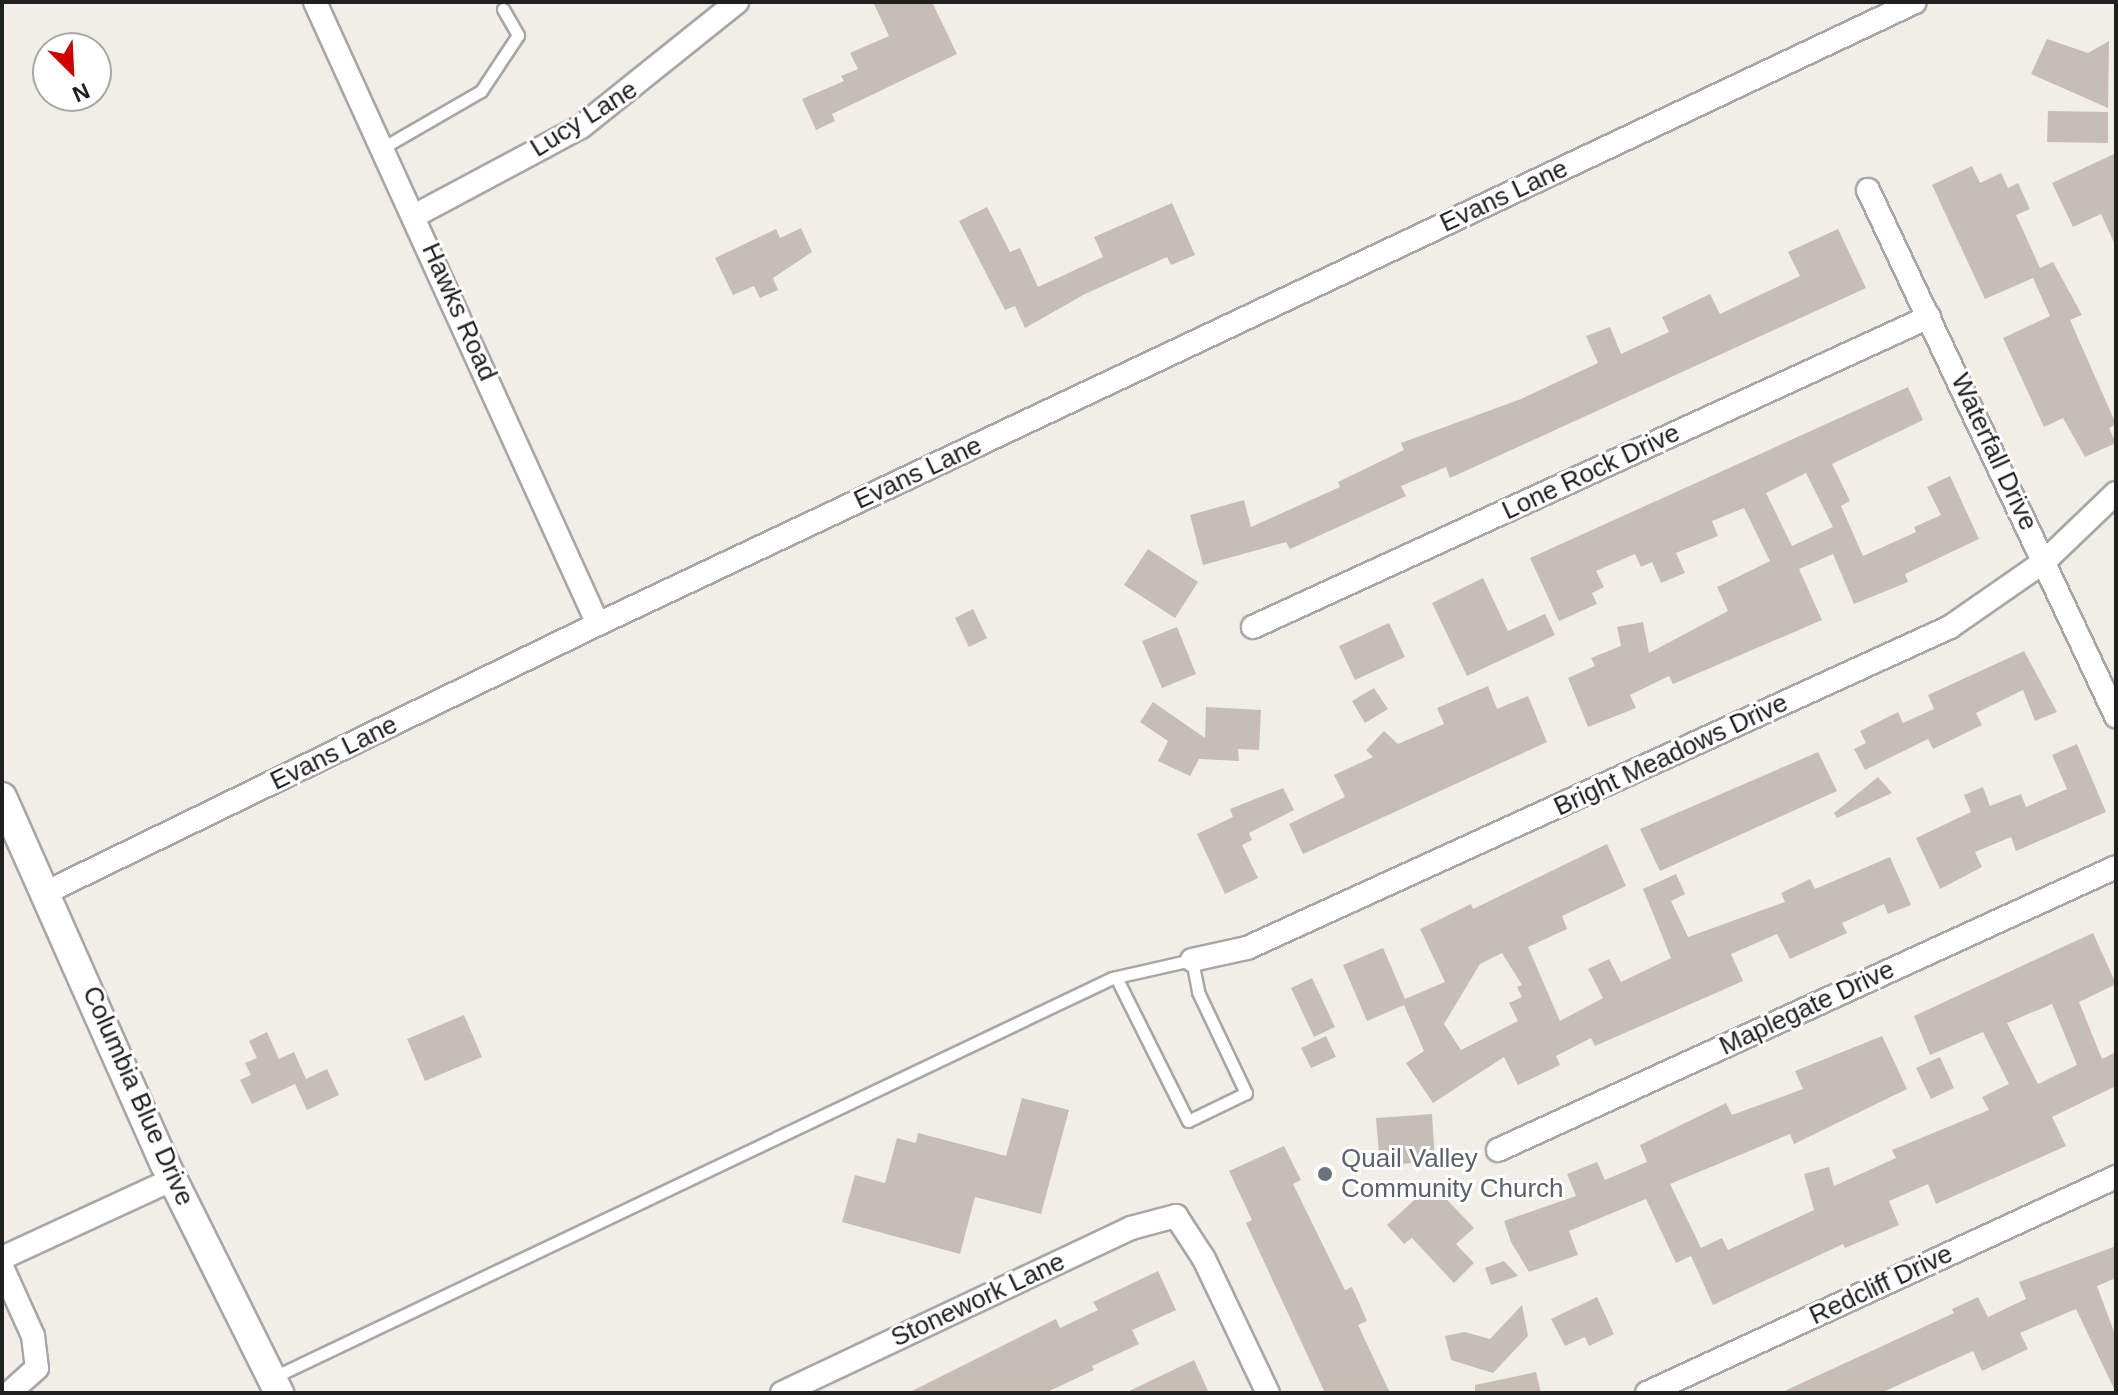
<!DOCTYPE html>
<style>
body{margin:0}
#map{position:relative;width:2118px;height:1395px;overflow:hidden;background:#f1eee7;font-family:Arial,sans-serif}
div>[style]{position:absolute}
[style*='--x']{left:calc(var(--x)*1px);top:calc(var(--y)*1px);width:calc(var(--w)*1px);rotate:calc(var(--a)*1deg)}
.building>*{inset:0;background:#c6beb6}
.roads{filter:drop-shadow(2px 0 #a7a7a7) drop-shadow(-2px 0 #a7a7a7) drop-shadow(0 2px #a7a7a7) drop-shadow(0 -2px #a7a7a7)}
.service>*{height:11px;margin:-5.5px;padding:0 5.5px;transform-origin:5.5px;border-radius:5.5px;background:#fff}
.minor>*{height:22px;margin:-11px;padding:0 11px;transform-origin:11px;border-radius:11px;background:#fff}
.tertiary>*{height:28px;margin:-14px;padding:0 14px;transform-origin:14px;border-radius:14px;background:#fff}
.dots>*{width:22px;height:22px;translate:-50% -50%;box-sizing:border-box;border:4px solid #fff;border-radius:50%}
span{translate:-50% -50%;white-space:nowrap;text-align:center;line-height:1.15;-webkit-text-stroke:6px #fff;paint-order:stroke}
.street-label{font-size:26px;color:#202020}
.worship-label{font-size:26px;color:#5b616d}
.left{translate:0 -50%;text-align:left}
.frame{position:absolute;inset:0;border:4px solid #202020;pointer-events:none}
.north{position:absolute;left:32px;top:32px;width:80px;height:80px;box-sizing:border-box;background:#fff;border:2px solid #a6a6a6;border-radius:50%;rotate:156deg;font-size:22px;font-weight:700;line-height:32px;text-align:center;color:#202020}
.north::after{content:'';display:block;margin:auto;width:28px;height:36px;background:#d10200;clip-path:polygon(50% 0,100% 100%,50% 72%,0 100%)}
</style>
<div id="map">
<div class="building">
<i style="clip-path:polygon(873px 2px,932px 2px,957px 54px,832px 114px,835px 121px,816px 130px,802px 99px,844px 81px,841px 76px,858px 69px,850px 53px,889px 36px)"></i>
<i style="clip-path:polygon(2047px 39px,2088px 53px,2109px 41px,2108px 108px,2031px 74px)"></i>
<i style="clip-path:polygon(2048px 111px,2108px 112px,2108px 143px,2047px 142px)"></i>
<i style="clip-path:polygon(2116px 153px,2116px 247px,2101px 214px,2073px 227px,2052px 183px)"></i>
<i style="clip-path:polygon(1972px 166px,1980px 183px,2001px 173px,2008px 188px,2018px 183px,2030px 209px,2016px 215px,2040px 268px,2053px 262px,2082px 315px,2070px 320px,2116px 424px,2109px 428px,2116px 443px,2085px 457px,2063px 418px,2044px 427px,2003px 338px,2050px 316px,2033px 278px,1985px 299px,1932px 185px)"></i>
<i style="clip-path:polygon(1172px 203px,1195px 255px,1171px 265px,1167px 257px,1085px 294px,1025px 328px,1015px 306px,1005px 310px,959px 221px,987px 207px,1010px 252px,1020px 248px,1038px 287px,1103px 257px,1094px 237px)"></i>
<i style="clip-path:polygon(801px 228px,812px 252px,773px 278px,778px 290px,760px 298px,754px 286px,733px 295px,715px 258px,776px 229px,780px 238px)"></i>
<i style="clip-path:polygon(1838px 229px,1866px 288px,1450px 478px,1446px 467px,1401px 486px,1406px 496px,1290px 549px,1286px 542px,1203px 565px,1190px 515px,1244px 500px,1251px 527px,1340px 487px,1338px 482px,1404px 450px,1401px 443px,1521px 399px,1598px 363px,1586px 336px,1610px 327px,1621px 354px,1669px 332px,1662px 317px,1710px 294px,1720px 314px,1800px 276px,1788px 252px)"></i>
<i style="clip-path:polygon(evenodd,1908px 387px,1923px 420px,1832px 464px,1850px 501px,1841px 506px,1863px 556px,1916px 532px,1914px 527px,1941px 515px,1927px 487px,1950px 476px,1979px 539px,1905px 574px,1908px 582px,1854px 604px,1833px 554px,1799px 569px,1822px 620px,1673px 684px,1669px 676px,1630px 695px,1636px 708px,1588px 727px,1568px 678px,1595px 666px,1591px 658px,1621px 646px,1617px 627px,1643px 622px,1649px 653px,1728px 611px,1717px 587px,1770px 561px,1744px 508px,1712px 521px,1718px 536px,1676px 553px,1685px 573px,1661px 583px,1652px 562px,1641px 567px,1635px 554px,1596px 571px,1604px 587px,1592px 593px,1597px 604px,1559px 621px,1530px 558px,1908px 387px,1806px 473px,1833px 527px,1792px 546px,1766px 493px,1806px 473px)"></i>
<i style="clip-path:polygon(1148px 549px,1198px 582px,1175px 618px,1124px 585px)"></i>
<i style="clip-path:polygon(1483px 578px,1508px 631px,1545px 614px,1555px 635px,1467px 676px,1432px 603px)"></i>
<i style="clip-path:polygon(973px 609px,987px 638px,969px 647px,955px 618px)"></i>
<i style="clip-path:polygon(1389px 623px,1405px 657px,1355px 680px,1339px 646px)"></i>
<i style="clip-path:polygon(1177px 627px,1196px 674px,1162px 688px,1142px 641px)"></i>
<i style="clip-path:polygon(2024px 651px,2057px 712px,2035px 721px,2023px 690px,1976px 713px,1982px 725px,1933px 749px,1928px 739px,1865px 770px,1854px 749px,1866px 743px,1860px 731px,1898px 712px,1903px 723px,1934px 709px,1928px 695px)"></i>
<i style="clip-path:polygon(1488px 686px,1497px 709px,1528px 696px,1547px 742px,1303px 854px,1289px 824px,1345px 797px,1334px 775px,1373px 757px,1366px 750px,1384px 731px,1398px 744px,1444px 724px,1437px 708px)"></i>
<i style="clip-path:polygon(1374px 688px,1388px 709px,1365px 723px,1352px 701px)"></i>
<i style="clip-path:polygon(1153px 702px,1205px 738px,1206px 707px,1261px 710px,1259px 750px,1238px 749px,1239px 761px,1199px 759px,1190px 776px,1158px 761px,1168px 741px,1140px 722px)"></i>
<i style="clip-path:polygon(2077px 744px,2106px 812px,2016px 851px,2011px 837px,1975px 852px,1982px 867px,1940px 889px,1916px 838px,1971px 812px,1964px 795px,1983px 787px,1990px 806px,2021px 794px,2026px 807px,2067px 789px,2052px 755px)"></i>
<i style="clip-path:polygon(1818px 752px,1837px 791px,1660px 871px,1640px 829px)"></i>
<i style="clip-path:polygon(1878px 777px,1892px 793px,1837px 818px,1834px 813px)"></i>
<i style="clip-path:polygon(1283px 788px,1294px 810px,1249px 833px,1252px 840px,1242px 845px,1258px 878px,1225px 894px,1197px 834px,1233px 817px,1230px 809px)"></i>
<i style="clip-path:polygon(evenodd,1607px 844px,1626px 886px,1562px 916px,1567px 929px,1528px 947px,1560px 1021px,1603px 998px,1588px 969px,1609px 959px,1621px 982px,1671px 958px,1643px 889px,1676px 874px,1685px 894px,1671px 901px,1688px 937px,1785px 902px,1781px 893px,1810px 879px,1815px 889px,1890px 857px,1911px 905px,1888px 914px,1884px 904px,1842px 923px,1847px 933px,1790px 959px,1777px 934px,1731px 954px,1743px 981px,1595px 1046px,1591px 1038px,1556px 1056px,1560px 1065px,1518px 1085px,1504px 1057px,1433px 1103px,1406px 1063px,1424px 1051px,1404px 1005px,1367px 1021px,1343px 965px,1383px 948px,1405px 999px,1445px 982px,1420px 929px,1471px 904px,1473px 909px,1607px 844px,1502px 953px,1522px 985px,1517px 987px,1522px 997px,1509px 1003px,1518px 1021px,1461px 1050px,1444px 1024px,1480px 964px,1502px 953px)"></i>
<i style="clip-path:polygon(evenodd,2093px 933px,2116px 984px,2079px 1002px,2102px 1059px,2116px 1052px,2116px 1086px,2052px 1117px,2066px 1146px,1936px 1204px,1928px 1184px,1889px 1201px,1899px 1225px,1845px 1248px,1843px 1244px,1713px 1305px,1691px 1256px,1676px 1263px,1646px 1199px,1569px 1231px,1578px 1255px,1529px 1272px,1511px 1242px,1504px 1221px,1576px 1196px,1567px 1174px,1597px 1162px,1605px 1180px,1647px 1162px,1640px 1145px,1726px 1103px,1732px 1115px,1803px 1089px,1795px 1071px,1882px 1036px,1907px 1089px,1794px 1144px,1790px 1134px,1670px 1184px,1701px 1248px,1722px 1238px,1728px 1250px,1814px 1210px,1804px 1174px,1829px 1167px,1834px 1186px,1896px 1158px,1892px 1150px,1989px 1110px,1982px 1097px,2009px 1084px,1983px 1032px,1930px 1055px,1914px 1016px,2093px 933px,2052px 1004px,2077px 1065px,2038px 1084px,2007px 1023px,2052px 1004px)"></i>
<i style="clip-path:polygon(1312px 978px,1335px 1027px,1314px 1037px,1291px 988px)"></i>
<i style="clip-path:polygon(464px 1015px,482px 1057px,425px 1081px,407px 1039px)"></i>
<i style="clip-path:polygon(267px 1032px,279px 1059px,294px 1052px,306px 1079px,327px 1069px,339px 1095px,307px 1110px,295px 1084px,252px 1104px,240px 1080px,251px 1075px,245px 1063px,257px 1058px,249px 1041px)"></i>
<i style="clip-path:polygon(1326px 1036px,1336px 1057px,1311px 1068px,1301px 1048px)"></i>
<i style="clip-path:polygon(1940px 1057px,1954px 1088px,1931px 1099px,1916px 1068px)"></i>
<i style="clip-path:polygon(1022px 1098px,1069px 1110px,1041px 1214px,975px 1197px,960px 1254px,842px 1222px,855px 1175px,885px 1183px,897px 1138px,916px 1143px,918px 1133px,1006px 1156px)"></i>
<i style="clip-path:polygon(1432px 1114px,1435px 1161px,1380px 1166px,1376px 1118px)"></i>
<i style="clip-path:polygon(1284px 1146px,1301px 1180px,1293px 1184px,1345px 1290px,1352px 1287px,1367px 1321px,1358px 1325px,1390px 1393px,1325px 1393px,1246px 1223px,1252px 1220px,1229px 1171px)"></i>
<i style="clip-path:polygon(1432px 1184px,1474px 1228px,1456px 1244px,1474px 1263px,1454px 1283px,1412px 1238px,1404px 1244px,1387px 1225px)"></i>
<i style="clip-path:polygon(2116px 1246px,2116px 1278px,2097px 1286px,2116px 1337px,2116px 1393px,2076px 1309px,2020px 1333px,2028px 1349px,1982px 1371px,1973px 1351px,1881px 1393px,1780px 1393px,1954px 1313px,1952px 1309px,1978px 1297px,1988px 1317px,2026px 1299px,2019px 1282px)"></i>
<i style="clip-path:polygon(1504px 1261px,1518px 1276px,1491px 1285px,1485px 1268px)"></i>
<i style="clip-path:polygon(1158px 1271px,1176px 1310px,1132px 1330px,1139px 1344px,1092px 1366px,1094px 1370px,1045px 1393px,908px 1393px,1056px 1319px,1060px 1328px,1098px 1310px,1093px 1302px)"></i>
<i style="clip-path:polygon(1597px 1297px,1614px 1334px,1589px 1346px,1585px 1337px,1565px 1346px,1551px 1319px)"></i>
<i style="clip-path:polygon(1522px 1305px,1528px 1336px,1493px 1373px,1451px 1360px,1445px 1336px,1465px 1332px,1490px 1339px)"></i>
<i style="clip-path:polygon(1194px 1360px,1209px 1393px,1125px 1393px)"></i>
<i style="clip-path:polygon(1536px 1372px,1541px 1393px,1475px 1393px,1475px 1385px)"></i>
</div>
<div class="roads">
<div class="service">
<i style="--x:384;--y:147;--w:112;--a:-30"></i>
<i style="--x:481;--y:91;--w:67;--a:-56.5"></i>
<i style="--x:518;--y:35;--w:30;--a:-120"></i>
<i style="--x:272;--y:1378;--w:930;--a:-25.46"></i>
<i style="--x:1112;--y:978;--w:82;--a:-12.7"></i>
<i style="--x:1192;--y:960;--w:33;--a:79"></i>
<i style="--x:1198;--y:992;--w:112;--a:64.6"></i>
<i style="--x:1246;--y:1093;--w:64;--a:154.2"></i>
<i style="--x:1188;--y:1121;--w:161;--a:-116.6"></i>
</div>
<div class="minor">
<i style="--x:315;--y:2;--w:683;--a:65.54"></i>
<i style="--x:1868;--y:190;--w:582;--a:64.76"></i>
<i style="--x:416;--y:215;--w:187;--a:-28.1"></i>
<i style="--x:581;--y:127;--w:200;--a:-38.7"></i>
<i style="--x:1253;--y:627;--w:744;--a:-24.64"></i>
<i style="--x:47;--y:892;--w:613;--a:-25.94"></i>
<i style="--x:598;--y:624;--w:1456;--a:-25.28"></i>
<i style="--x:1192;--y:960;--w:56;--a:-12.3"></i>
<i style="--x:1247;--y:948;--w:773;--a:-24.54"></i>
<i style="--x:1950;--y:627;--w:116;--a:-34.8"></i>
<i style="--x:2045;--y:561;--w:98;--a:-43.8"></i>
<i style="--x:1498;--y:1150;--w:680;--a:-24.6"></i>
<i style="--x:2;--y:1258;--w:188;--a:-24.8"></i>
<i style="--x:2;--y:1267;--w:76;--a:65.8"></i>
<i style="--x:33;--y:1336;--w:32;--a:83"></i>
<i style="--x:37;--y:1368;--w:38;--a:138"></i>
<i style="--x:782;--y:1393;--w:386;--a:-25.3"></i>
<i style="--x:1131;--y:1228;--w:47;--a:-14.9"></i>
<i style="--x:1176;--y:1216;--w:51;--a:56.9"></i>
<i style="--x:1204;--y:1259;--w:148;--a:64.5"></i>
<i style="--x:1647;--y:1393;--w:516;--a:-24.73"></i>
</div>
<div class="tertiary">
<i style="--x:2;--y:797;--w:402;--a:66.1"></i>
<i style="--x:165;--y:1164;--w:256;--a:63.5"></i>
</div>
</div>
<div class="dots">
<i style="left:1325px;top:1174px;background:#6b7280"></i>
</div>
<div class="street-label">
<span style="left:584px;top:119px;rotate:-32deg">Lucy Lane</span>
<span style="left:1504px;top:196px;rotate:-25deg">Evans Lane</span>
<span style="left:459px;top:312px;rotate:66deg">Hawks Road</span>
<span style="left:1994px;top:452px;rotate:65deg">Waterfall Drive</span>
<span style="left:1591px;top:472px;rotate:-25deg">Lone Rock Drive</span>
<span style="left:918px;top:473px;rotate:-25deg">Evans Lane</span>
<span style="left:334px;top:753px;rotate:-26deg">Evans Lane</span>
<span style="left:1671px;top:755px;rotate:-25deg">Bright Meadows Drive</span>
<span style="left:1807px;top:1008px;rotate:-25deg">Maplegate Drive</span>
<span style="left:138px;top:1096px;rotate:66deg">Columbia Blue Drive</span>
<span style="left:1881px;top:1285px;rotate:-25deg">Redcliff Drive</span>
<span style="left:978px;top:1300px;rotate:-25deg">Stonework Lane</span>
</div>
<div class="worship-label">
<span class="left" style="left:1341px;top:1174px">Quail Valley<br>Community Church</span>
</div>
<div class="frame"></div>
<div class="north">N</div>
</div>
